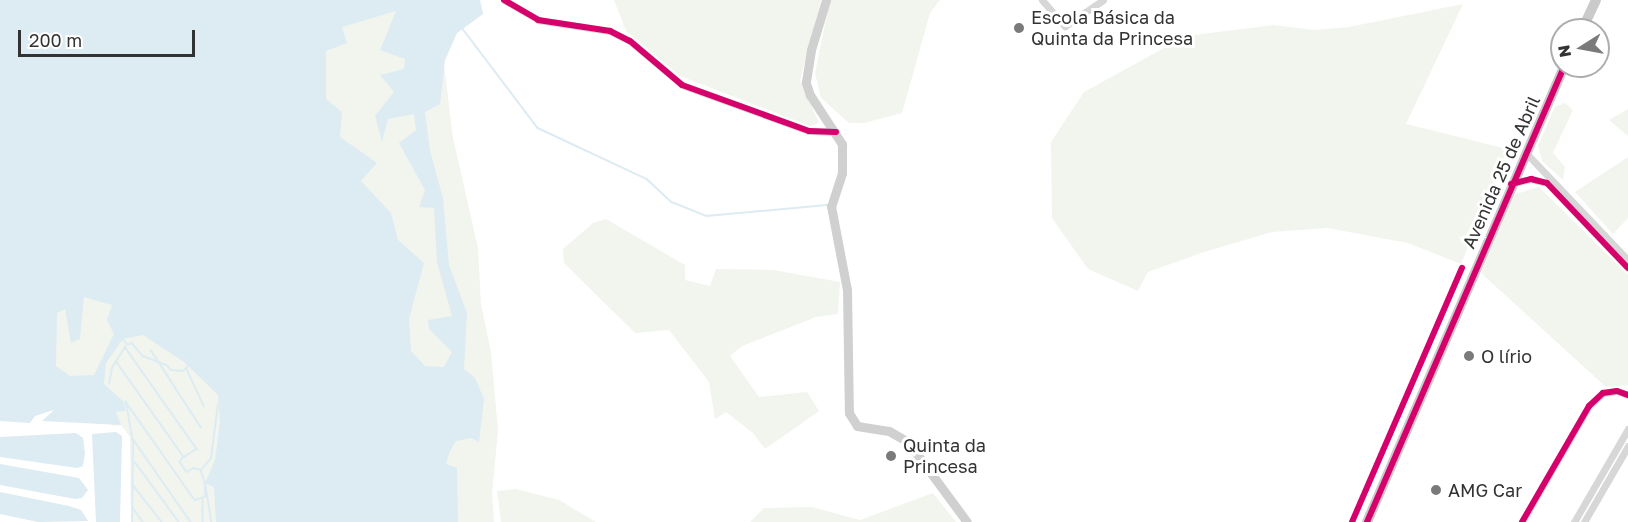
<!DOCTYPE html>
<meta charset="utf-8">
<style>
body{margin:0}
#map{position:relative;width:1628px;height:522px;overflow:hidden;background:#fff;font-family:"Golos Text",sans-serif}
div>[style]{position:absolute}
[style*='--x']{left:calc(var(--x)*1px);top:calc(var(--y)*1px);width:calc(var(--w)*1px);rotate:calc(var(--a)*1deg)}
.green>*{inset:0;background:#f1f5ed}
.water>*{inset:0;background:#ddebf3}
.stream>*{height:1.5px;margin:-0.75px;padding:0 0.75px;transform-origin:0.75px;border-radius:0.75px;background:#ddebf3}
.minor>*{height:7px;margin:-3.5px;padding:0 3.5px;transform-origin:3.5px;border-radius:3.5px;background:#d7d7d7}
.secondary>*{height:9px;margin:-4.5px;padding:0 4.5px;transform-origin:4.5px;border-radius:4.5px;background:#d0d0d0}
.primary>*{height:10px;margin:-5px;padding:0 5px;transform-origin:5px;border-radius:5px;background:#cacaca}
.cycleway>*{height:6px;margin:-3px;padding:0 3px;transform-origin:3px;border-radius:3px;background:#d6006c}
.dots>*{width:16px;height:16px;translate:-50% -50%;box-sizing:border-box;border:3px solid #fff;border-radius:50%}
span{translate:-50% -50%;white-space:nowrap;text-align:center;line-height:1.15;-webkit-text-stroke:6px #fff;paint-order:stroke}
.poi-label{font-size:18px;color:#333}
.left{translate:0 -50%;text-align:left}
.street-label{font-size:18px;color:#333}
.north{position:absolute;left:1550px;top:18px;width:60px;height:60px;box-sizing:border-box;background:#fff;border:2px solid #adadad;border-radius:50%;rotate:259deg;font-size:16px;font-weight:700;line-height:24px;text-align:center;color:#333}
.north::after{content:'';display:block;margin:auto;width:21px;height:27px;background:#7a7a7a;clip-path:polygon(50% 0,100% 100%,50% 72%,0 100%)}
.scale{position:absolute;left:18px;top:30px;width:177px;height:27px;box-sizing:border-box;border:3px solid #333;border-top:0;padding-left:8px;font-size:18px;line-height:21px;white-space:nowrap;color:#333;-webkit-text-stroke:4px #fff;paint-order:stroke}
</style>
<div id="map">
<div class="green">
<i style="clip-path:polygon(480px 0,483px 14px,457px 33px,444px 64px,453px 138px,478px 248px,481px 304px,491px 352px,498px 430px,492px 494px,494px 522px,314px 522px,104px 39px)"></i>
<i style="clip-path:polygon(614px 0,821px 0,800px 80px,819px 123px,810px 126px,680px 76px,626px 31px)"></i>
<i style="clip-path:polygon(830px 0,940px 0,930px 13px,902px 113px,864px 123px,849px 123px,821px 98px,815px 73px)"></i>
<i style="clip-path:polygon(1463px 4px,1406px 124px,1507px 149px,1461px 264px,1408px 243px,1327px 228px,1272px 232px,1204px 252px,1148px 272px,1138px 291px,1088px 269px,1052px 218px,1051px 142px,1084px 92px,1186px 36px,1274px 25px,1314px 30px,1349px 27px)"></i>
<i style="clip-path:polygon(1565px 103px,1573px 110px,1553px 153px,1565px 167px,1563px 180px,1542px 161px,1538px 146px,1555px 107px)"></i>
<i style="clip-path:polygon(1628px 109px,1628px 136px,1609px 120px)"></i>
<i style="clip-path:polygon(1628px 157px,1628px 218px,1613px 234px,1575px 192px)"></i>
<i style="clip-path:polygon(87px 181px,300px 522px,131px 522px,130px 437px,121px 425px,113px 426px,61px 381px,13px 328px)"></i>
<i style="clip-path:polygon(1539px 187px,1628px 275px,1628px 385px,1606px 387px,1481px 273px,1513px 195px)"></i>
<i style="clip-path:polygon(606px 219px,685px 265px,685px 280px,710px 286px,716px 269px,773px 270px,840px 282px,838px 314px,816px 317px,742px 346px,730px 356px,759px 397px,807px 392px,819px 411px,765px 449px,753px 433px,726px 412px,715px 419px,709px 382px,669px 330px,635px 333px,564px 263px,563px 249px,593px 223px)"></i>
<i style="clip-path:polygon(516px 489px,559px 500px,596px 522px,501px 522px,497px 491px)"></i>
<i style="clip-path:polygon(933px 493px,956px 522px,750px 522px,764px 508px,812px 507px,860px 520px)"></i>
</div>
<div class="water">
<i style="clip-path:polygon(evenodd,0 0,480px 0,483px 14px,457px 33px,445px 59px,440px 104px,425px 112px,430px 151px,443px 198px,449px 265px,467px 313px,464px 369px,475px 378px,484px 399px,479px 442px,471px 438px,456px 441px,449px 453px,446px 464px,457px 468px,458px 522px,216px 522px,214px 487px,205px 483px,215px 460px,220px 422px,218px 395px,184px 362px,143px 335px,123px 339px,106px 363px,104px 384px,124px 402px,126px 411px,116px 412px,121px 425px,42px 421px,54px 410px,35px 416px,30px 423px,0 421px,0 0,396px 11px,380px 50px,405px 59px,404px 69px,380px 75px,394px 92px,375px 116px,382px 142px,388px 119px,414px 114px,416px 130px,399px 143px,425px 190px,419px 207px,434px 208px,437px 262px,452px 316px,428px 320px,429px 329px,452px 352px,444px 367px,425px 366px,411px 351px,409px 319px,424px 263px,398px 240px,391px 213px,361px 181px,377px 163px,340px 137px,342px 112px,326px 99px,326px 51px,347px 43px,342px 27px,396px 11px,0 0,84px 297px,112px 305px,107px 320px,114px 334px,94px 375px,70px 376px,56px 366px,57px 313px,65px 309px,71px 343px,80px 339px,84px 297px)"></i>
<i style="clip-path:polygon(116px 432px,122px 436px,120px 522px,96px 522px,92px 434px)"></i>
<i style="clip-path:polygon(76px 433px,83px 438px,85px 453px,83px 466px,77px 468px,0 457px,0 437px)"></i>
<i style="clip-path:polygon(0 464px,79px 478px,88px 490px,82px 498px,75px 499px,0 485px)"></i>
<i style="clip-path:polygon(0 492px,69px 506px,81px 510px,88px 521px,38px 522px,0 514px)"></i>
</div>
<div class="stream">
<i style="--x:463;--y:29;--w:124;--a:52.9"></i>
<i style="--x:538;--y:128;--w:120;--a:25.1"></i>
<i style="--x:647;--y:179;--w:34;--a:43"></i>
<i style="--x:672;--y:202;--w:37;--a:22"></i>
<i style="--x:706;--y:216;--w:121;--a:-5.2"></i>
<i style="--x:123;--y:339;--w:6;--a:51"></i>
<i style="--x:128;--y:345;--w:4;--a:-27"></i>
<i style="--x:132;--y:343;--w:17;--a:50"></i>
<i style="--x:143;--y:356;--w:26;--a:21"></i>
<i style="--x:167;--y:365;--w:6;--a:51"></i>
<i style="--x:171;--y:370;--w:12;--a:5"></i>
<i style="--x:183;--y:371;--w:7;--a:-45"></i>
<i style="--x:125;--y:347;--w:125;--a:54.8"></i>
<i style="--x:197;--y:449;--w:14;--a:146"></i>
<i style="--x:151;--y:350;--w:92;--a:57"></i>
<i style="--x:116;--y:361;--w:118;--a:54.7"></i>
<i style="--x:184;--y:457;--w:6;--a:129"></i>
<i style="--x:180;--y:462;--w:12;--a:55"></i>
<i style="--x:187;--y:472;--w:8;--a:-30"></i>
<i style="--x:194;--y:468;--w:7;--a:16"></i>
<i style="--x:201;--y:470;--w:13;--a:72"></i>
<i style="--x:187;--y:369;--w:41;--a:65.3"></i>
<i style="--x:109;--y:384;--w:16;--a:-79"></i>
<i style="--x:112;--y:368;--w:25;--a:-58"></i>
<i style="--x:133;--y:439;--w:101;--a:55.1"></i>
<i style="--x:135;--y:462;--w:74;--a:53.7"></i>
<i style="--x:201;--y:470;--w:16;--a:-50"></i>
<i style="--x:211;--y:458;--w:54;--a:-82.6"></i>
<i style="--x:133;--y:485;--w:47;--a:51.9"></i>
<i style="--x:206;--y:486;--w:36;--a:81"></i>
<i style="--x:203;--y:500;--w:22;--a:90"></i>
<i style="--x:133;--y:508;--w:17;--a:54"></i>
<i style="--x:132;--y:522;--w:79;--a:-89.3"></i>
<i style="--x:133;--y:443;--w:42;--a:-99.7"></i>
<i style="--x:126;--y:402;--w:120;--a:54.9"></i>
<i style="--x:195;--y:500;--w:10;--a:-17"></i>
<i style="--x:205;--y:497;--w:14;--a:-90"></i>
</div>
<div class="minor">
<i style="--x:504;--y:0;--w:39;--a:30"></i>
<i style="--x:538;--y:20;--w:73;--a:8.7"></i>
<i style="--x:610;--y:31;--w:22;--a:27"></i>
<i style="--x:630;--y:41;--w:68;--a:40.2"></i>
<i style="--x:682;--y:85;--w:135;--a:19.9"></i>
<i style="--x:809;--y:131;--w:27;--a:2"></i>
<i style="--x:1042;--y:0;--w:35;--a:49"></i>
<i style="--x:1065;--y:26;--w:46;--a:-34.4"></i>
<i style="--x:1525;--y:152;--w:149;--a:46.4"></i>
<i style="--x:1512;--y:183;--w:19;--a:-12"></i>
<i style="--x:1531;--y:179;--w:16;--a:14"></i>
<i style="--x:1547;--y:183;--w:117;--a:46.4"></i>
<i style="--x:1522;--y:522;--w:134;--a:-60"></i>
<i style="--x:1589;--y:406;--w:19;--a:-43"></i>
<i style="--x:1603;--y:393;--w:14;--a:-8"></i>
<i style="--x:1617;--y:391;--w:12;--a:20"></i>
<i style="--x:1574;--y:522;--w:108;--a:-59.9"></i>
<i style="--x:1584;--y:522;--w:88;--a:-59.9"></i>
</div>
<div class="secondary">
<i style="--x:826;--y:0;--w:52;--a:106.7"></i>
<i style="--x:811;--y:50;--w:33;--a:99"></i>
<i style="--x:806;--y:83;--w:13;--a:72"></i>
<i style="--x:810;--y:95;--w:59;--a:56.9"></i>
<i style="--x:842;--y:144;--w:29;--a:90"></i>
<i style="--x:842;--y:173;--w:35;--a:108"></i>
<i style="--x:831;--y:206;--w:86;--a:79.2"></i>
<i style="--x:847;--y:290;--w:123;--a:89.1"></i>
<i style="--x:849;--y:413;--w:15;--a:58"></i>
<i style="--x:857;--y:426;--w:32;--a:9"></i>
<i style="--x:889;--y:431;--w:22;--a:30"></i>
<i style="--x:908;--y:442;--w:99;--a:53.6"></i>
</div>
<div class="primary">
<i style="--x:1582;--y:30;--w:33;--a:-65"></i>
<i style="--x:1367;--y:522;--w:497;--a:-66.6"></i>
</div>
<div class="cycleway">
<i style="--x:504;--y:0;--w:39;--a:30"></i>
<i style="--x:538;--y:20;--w:73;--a:8.7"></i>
<i style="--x:610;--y:31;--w:22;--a:27"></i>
<i style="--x:630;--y:41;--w:68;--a:40.2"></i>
<i style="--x:682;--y:85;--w:135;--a:19.9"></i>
<i style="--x:809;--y:131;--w:27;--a:2"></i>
<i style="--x:1511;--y:184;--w:21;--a:-14"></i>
<i style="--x:1531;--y:179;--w:16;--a:14"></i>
<i style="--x:1547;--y:183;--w:117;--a:46.4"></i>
<i style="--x:1352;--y:522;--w:277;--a:-66.6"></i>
<i style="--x:1367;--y:522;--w:497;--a:-66.6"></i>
<i style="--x:1522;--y:522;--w:134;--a:-60"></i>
<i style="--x:1589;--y:406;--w:19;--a:-43"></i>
<i style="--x:1603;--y:393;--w:14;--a:-8"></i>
<i style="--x:1617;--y:391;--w:12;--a:20"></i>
</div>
<div class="dots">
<i style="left:1019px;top:28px;background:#7a7a7a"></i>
<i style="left:1469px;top:356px;background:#7a7a7a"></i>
<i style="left:891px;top:456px;background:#7a7a7a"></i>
<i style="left:1436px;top:490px;background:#7a7a7a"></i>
</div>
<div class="poi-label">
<span class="left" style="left:1031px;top:28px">Escola Básica da<br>Quinta da Princesa</span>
<span class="left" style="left:1481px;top:356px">O lírio</span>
<span class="left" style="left:903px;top:456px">Quinta da<br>Princesa</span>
<span class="left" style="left:1448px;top:490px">AMG Car</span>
</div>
<div class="street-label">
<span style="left:1501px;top:172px;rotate:-66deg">Avenida 25 de Abril</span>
</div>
<div class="north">N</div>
<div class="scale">200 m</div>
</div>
